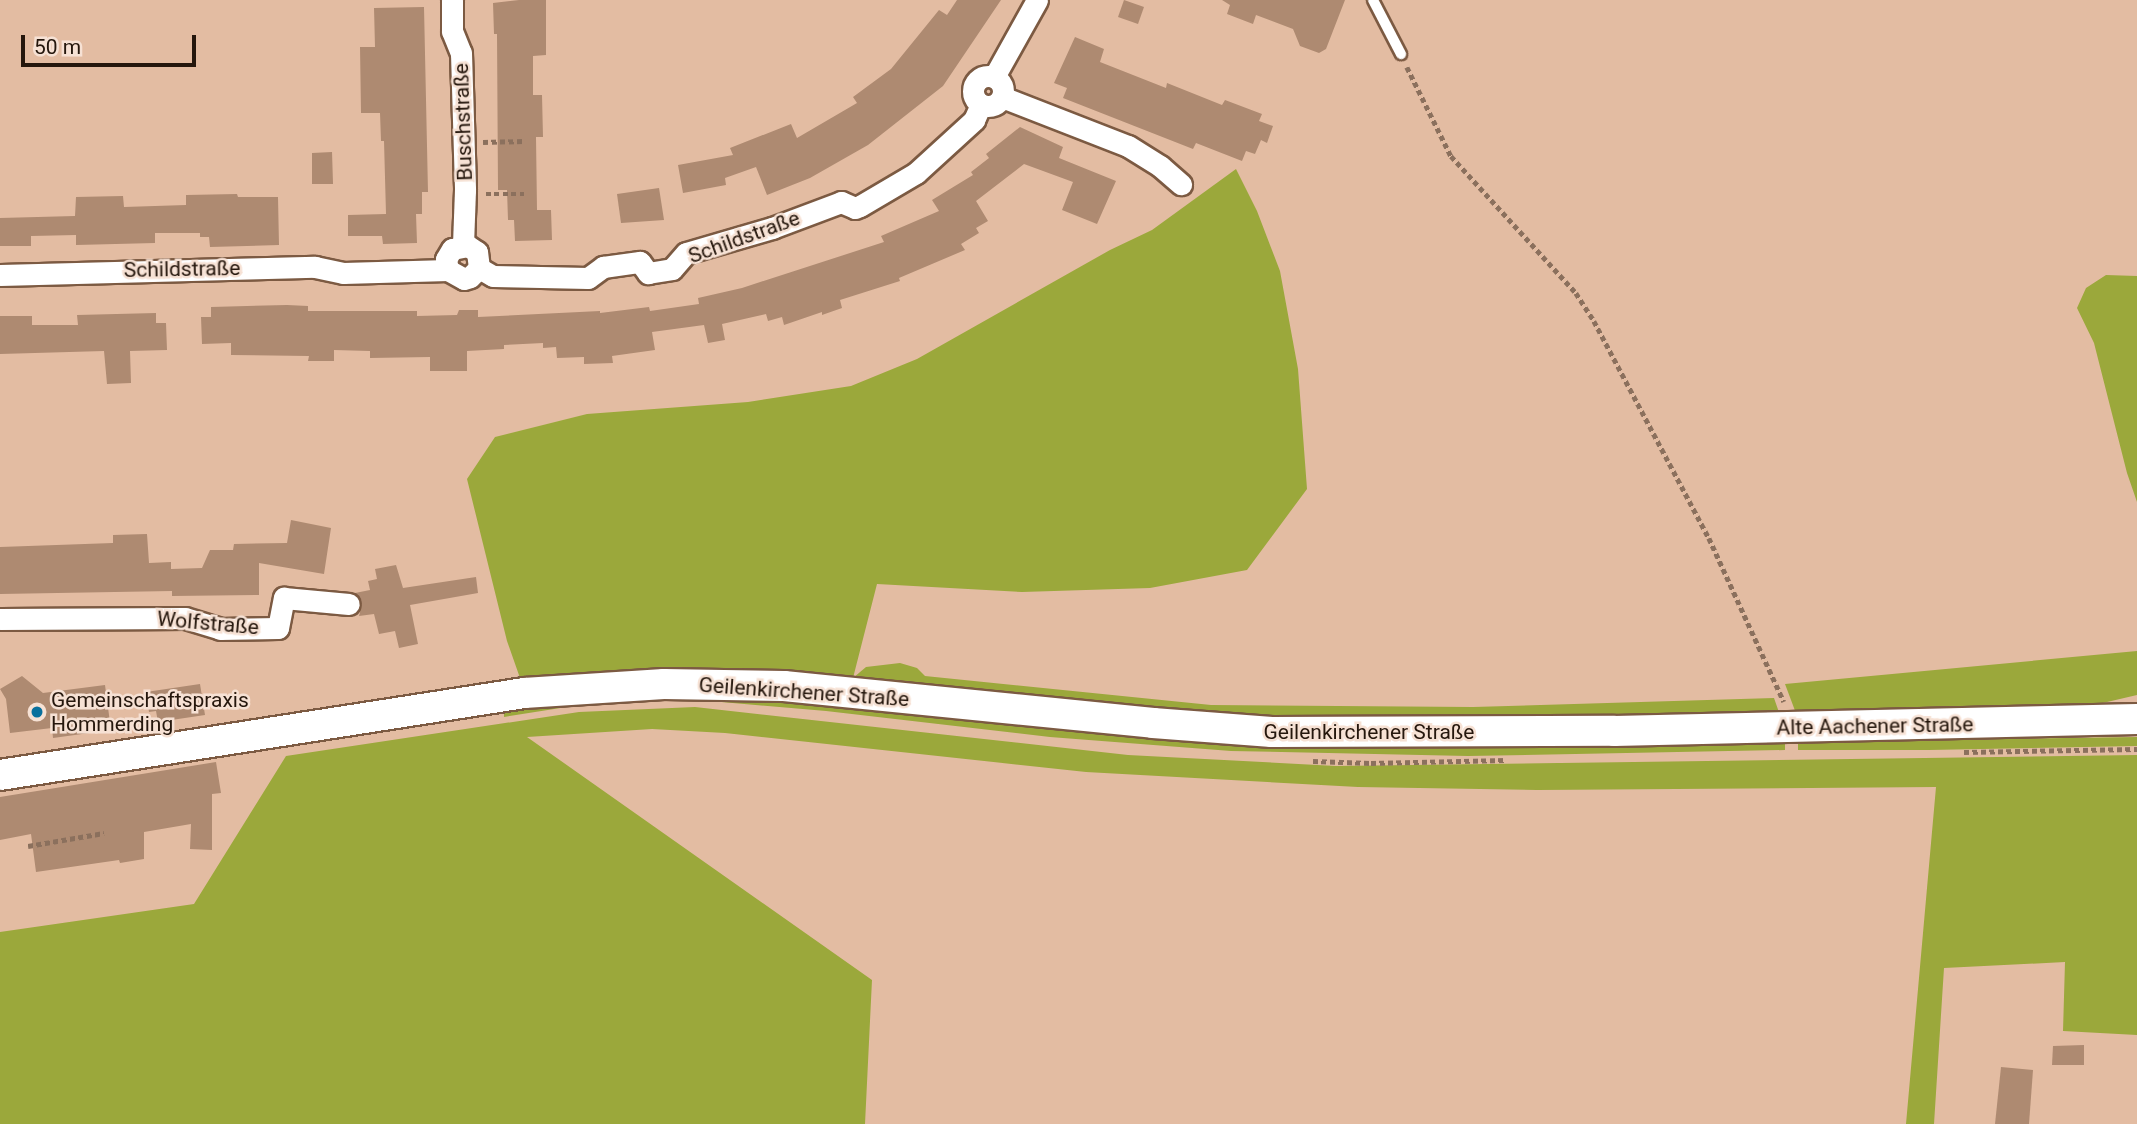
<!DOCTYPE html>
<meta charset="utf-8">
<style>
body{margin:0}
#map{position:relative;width:2137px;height:1124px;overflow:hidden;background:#e3bca2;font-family:Roboto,sans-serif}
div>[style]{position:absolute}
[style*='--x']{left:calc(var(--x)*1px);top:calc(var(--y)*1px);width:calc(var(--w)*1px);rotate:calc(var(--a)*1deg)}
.green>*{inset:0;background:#9ba83b}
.building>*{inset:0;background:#ae8a71}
.path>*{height:4.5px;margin-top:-2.25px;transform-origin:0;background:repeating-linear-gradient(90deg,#8b705d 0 5px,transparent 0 8.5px)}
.roads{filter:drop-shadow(2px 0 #7c5a42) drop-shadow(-2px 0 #7c5a42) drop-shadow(0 2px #7c5a42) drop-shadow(0 -2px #7c5a42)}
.lane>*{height:10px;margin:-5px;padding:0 5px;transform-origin:5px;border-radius:5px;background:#fff}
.street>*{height:21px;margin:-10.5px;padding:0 10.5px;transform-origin:10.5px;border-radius:10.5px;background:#fff}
.street>.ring{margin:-10.5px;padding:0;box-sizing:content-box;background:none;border:21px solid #fff;border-radius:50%}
.secondary>*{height:30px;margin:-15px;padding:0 15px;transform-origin:15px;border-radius:15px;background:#fff}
.dots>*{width:19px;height:19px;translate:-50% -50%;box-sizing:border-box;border:4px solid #f6e1d4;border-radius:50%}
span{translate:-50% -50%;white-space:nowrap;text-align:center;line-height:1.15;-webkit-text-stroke:5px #f6e1d4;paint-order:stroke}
.street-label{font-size:21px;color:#25170d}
.poi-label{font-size:21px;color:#25170d}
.left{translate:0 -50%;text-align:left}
.scale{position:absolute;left:21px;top:35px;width:175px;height:32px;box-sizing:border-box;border:4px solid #25170d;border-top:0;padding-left:9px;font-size:21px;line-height:24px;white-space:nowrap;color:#25170d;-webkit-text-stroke:5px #f6e1d4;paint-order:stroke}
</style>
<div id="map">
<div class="green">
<i style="clip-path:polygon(1236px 169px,1257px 211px,1280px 271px,1298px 369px,1307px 489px,1247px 570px,1150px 588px,1022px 592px,877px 584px,853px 678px,866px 667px,900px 663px,917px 668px,925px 676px,1211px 705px,1473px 707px,1774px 698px,1781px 718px,1270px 721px,751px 670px,646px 669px,520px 678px,507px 641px,467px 479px,495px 437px,587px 414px,748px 402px,851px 386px,917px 359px,1110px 250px,1152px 230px)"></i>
<i style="clip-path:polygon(2106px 275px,2137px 276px,2137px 502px,2127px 473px,2094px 343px,2077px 308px,2086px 288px)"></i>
<i style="clip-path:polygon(2137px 651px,2137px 695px,2077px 709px,1797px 716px,1785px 684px)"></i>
<i style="clip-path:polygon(609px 696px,769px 699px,1114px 735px,1300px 746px,1393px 749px,1785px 741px,1785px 750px,1468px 756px,1231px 751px,1050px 737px,826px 711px,687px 699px,605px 701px,504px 717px,504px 711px)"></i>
<i style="clip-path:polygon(695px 707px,1128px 755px,1336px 766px,2137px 755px,2137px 1035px,2063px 1031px,2065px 962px,1944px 968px,1934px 1124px,1906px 1124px,1936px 787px,1537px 790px,1358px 787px,1086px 772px,725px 733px,652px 729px,527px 737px,872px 980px,865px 1124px,0 1124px,0 932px,194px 904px,286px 756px,579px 712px)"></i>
<i style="clip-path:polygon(2137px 737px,2137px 746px,1929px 750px,1798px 750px,1798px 742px)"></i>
</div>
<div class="building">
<i style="clip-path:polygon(519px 0,546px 0,546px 55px,533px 56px,533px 95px,542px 95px,543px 137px,536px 137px,537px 210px,551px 210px,552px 240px,515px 241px,514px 220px,508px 220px,507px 190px,498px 190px,497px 34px,494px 34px,493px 3px)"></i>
<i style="clip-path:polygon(957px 0,1001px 0,943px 86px,868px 145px,810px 178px,767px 195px,756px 167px,725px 178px,726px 185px,683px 193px,678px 165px,733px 155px,730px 148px,791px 124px,797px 138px,857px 103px,853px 97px,891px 69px,939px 10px,947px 15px)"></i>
<i style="clip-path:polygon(1124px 0,1144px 7px,1138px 24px,1118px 17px)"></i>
<i style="clip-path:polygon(1222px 0,1345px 0,1326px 49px,1319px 53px,1300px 46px,1293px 29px,1256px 15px,1253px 24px,1227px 14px,1230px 5px)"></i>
<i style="clip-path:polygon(424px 7px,428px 192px,422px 192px,422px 214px,416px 214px,417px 243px,383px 244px,382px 236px,348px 236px,348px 215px,386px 214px,384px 141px,381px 141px,380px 113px,361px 113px,360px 47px,375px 47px,374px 8px)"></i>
<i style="clip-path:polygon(1075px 37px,1104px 49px,1100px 62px,1166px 88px,1167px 83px,1222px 105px,1225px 100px,1262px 114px,1259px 121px,1273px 126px,1267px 143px,1261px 140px,1255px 154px,1246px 151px,1242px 161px,1196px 143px,1193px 149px,1063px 98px,1067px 88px,1054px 83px)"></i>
<i style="clip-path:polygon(1020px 127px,1063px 147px,1059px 158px,1116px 181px,1097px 224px,1062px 210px,1073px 182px,1024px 164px,976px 201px,988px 221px,976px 228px,979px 233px,961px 244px,965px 250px,899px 278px,900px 281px,840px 300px,842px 308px,822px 315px,822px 312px,784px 325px,782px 317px,768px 321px,766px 314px,722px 324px,725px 340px,708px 343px,704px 325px,652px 332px,655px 350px,612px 356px,613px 363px,584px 364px,584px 357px,557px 358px,556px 347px,543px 348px,543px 343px,504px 345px,504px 349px,467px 351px,467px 371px,430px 371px,430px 357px,370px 358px,370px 351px,334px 350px,334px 361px,308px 361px,309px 356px,231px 355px,231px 343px,202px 344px,201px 317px,211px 317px,211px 307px,287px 305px,308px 306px,308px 311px,417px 311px,417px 316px,457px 315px,459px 310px,478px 310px,478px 317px,600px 311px,600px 313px,649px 307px,650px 311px,699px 304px,698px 298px,742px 288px,884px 242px,881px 236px,939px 211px,932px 200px,973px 175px,971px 172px,989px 158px,986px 154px)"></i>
<i style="clip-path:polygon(332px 152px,333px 184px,312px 184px,312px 153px)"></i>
<i style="clip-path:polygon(659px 188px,664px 220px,621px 223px,617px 194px)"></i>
<i style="clip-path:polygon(237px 194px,238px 197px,278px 197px,279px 245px,210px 247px,209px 237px,200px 237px,200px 233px,155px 233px,155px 243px,76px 245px,76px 235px,31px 236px,31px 246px,0 246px,0 218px,75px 216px,76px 197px,123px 196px,124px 207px,186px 205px,186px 195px)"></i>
<i style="clip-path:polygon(156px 313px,156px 323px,166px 323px,167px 350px,130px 351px,131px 383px,107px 384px,104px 351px,0 354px,0 316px,32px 316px,32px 325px,78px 325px,77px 315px)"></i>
<i style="clip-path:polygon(291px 520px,331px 528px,324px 574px,259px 563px,259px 595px,172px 596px,172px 591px,0 594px,0 547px,113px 543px,113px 535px,147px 534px,149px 563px,171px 562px,171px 569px,202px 568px,210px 550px,233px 550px,234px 544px,287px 543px)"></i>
<i style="clip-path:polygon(396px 565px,403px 588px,476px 577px,478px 593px,410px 605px,418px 644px,399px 648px,395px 631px,379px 634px,374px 614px,359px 616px,362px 605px,355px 593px,370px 590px,368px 581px,377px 579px,375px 569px)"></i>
<i style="clip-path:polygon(22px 676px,43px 693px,105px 685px,111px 730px,53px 738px,52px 728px,10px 733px,6px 699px,0 689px)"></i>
<i style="clip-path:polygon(200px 684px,205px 715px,158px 722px,156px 711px,149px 712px,146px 692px)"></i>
<i style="clip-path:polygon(216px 762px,221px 793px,212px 794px,212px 850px,190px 849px,191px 824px,144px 832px,144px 859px,120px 863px,119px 860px,36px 872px,31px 834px,0 840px,0 797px)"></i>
<i style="clip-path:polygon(2084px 1045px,2084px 1065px,2052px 1065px,2053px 1046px)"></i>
<i style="clip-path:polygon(2001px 1067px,2033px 1070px,2029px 1124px,1995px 1124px)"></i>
</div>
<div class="path">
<i style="--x:1407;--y:67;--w:99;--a:63.7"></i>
<i style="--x:1451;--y:156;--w:185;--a:47.6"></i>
<i style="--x:1576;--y:293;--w:33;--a:57"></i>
<i style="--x:1594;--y:321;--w:246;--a:62.1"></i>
<i style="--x:1709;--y:538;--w:180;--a:65.4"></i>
<i style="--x:483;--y:142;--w:41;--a:-1.4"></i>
<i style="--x:486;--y:194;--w:38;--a:0"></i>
<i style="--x:1964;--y:752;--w:173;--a:-1"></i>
<i style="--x:1313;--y:761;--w:58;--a:2"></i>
<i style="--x:1371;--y:763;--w:136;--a:-1.3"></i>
<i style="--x:28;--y:846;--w:77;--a:-9.7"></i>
</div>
<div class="roads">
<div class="lane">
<i style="--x:1373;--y:0;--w:61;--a:62.6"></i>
</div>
<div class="street">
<i style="--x:452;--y:0;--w:31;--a:90"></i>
<i style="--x:452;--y:31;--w:24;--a:68"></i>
<i style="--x:461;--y:53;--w:137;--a:88.3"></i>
<i style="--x:465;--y:190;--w:55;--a:92.1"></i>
<i class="ring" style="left:973px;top:76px;width:9px;height:9px"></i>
<i style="--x:994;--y:77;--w:88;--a:-60.8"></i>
<i style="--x:1002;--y:97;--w:135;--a:21.3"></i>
<i style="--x:1128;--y:146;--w:38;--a:32"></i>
<i style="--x:1160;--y:166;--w:28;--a:41"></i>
<i style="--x:479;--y:268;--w:16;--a:30"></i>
<i style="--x:493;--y:276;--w:95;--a:1.2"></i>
<i style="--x:588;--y:278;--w:19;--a:-36"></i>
<i style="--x:603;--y:267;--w:37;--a:-8"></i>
<i style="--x:640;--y:262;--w:14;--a:54"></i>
<i style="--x:648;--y:273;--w:24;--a:-9"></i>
<i style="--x:672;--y:269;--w:21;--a:-49"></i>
<i style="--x:686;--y:253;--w:90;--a:-16.2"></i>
<i style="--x:772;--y:228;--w:74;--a:-20.6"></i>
<i style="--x:841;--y:202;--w:15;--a:23"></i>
<i style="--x:855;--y:208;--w:5;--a:-22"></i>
<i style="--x:860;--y:206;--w:65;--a:-30.5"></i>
<i style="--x:916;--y:173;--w:79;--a:-42.4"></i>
<i style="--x:974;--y:120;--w:17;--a:-66"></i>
<i style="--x:0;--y:275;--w:315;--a:-1.5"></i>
<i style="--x:315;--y:267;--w:29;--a:12"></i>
<i style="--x:343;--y:273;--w:105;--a:-1.6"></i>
<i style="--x:448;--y:270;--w:18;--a:29"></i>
<i style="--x:464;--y:279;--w:6;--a:-18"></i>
<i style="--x:470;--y:277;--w:13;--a:-45"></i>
<i style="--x:479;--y:268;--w:16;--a:-97"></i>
<i style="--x:477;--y:252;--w:11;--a:-146"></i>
<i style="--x:468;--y:246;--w:16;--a:169"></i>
<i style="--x:452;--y:249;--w:12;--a:121"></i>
<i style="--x:446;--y:259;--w:11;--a:80"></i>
<i style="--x:0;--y:619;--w:185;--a:-0.3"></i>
<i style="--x:185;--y:618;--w:37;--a:17"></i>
<i style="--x:220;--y:629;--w:58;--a:-1"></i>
<i style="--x:278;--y:628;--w:31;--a:-79"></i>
<i style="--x:284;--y:598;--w:65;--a:5.3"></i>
</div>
<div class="secondary">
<i style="--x:0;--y:775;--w:530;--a:-8.89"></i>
<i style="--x:524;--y:693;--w:140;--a:-3.7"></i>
<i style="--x:664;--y:684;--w:120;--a:1"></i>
<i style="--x:784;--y:686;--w:371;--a:5.7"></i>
<i style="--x:1153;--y:723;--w:119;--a:4.3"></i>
<i style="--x:1272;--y:732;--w:342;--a:-0.2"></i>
<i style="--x:1614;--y:731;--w:523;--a:-1.31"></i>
</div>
</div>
<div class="dots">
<i style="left:37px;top:712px;background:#08709d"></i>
</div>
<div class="street-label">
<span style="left:463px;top:122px;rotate:-92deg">Buschstraße</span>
<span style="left:744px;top:237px;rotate:-20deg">Schildstraße</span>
<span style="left:182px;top:269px;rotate:-1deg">Schildstraße</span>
<span style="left:208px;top:623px;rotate:5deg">Wolfstraße</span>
<span style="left:804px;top:692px;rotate:4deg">Geilenkirchener Straße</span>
<span style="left:1875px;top:726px;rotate:-1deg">Alte Aachener Straße</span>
<span style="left:1369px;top:732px">Geilenkirchener Straße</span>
</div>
<div class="poi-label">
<span class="left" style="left:51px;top:712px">Gemeinschaftspraxis<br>Hommerding</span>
</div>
<div class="scale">50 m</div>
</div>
